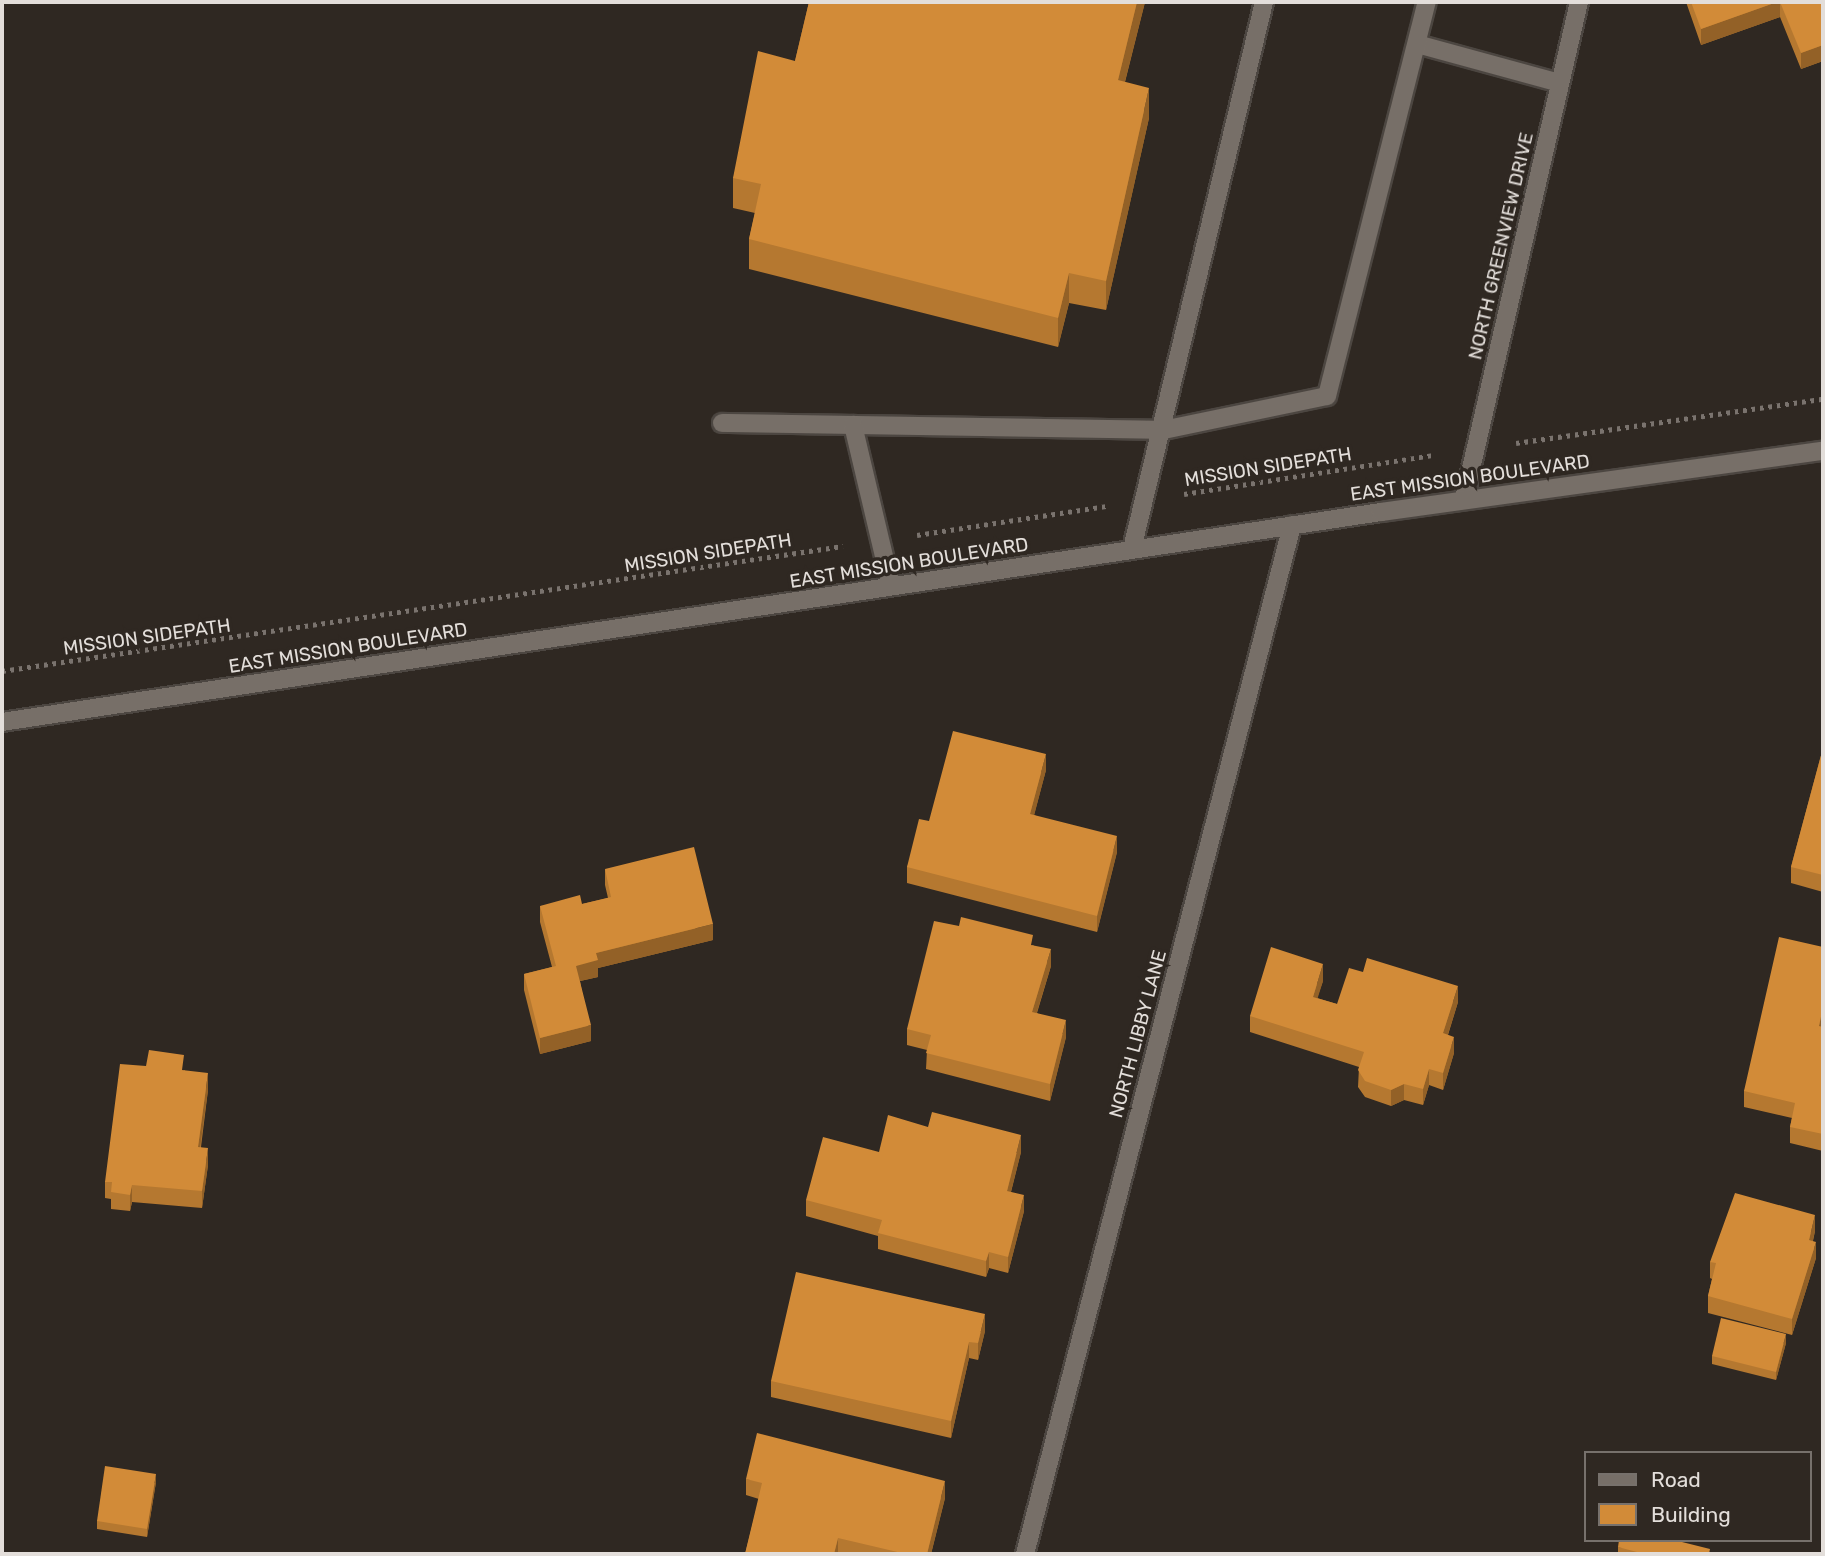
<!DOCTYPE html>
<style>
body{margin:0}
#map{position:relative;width:1825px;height:1556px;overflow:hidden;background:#2f2822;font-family:Rubik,sans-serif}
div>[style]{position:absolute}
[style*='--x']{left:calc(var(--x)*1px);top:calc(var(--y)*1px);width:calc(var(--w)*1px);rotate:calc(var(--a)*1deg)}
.path>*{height:4.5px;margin-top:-2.25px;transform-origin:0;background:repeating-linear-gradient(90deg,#7a736e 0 3.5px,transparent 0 8.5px)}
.roads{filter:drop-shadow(2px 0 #4c4641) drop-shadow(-2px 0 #4c4641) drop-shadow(0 2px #4c4641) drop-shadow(0 -2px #4c4641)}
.lane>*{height:18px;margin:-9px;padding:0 9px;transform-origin:9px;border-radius:9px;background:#776f68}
.street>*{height:18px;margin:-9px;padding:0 9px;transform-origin:9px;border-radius:9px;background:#776f68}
.secondary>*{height:18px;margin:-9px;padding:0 9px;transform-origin:9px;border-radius:9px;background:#776f68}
.wall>*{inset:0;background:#b57830}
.shaded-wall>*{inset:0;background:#936127}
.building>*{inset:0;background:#d28b38}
span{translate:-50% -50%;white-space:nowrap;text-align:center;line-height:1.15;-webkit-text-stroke:7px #2f2822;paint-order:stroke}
.street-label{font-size:19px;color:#e3deda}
.frame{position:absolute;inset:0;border:4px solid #e3deda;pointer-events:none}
.legend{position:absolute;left:1584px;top:1451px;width:228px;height:91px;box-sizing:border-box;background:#2f2822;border:2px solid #77716c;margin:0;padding:9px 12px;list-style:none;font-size:21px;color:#e3deda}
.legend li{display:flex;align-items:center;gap:14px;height:35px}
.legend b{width:35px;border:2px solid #77716c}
</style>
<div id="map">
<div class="path">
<i style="--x:1516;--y:443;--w:310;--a:-8.2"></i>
<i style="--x:1184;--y:494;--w:253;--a:-8.9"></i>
<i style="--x:917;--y:535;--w:191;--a:-8.7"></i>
<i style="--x:2;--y:671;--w:850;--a:-8.45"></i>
</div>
<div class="roads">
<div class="lane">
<i style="--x:1417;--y:44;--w:148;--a:15.3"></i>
<i style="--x:722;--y:423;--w:441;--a:0.9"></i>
<i style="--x:1163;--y:430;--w:167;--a:-11.7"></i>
<i style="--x:1327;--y:396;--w:406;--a:-75.8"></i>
<i style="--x:853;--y:425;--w:165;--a:76.7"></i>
<i style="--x:1132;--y:549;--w:563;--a:-76.43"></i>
</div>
<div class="street">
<i style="--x:1464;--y:499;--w:510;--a:-76.97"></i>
<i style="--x:1025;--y:1554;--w:1063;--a:-75.45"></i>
</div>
<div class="secondary">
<i style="--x:2;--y:722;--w:1395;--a:-8.66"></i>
<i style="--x:1381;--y:512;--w:446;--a:-7.9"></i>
</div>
</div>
<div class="wall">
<i style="clip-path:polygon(809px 2px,1145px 2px,1125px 82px,1149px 118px,1106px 310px,1069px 303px,1058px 347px,749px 269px,749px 239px,755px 213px,733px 208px,733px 178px,795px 61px)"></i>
<i style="clip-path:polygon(1686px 2px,1823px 2px,1823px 61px,1801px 69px,1780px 17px,1701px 45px)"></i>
<i style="clip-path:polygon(1823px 748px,1823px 892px,1791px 883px,1791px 867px)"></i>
<i style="clip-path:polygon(1046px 770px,1034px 815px,1117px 852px,1097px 932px,907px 883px,907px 867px,929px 821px)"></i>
<i style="clip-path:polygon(605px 869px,713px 940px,598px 968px,598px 977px,580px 981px,591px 1041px,540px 1054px,524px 990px,524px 974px,552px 967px,540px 922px,540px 906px,582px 904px,608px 898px,605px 885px)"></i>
<i style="clip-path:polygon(1033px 945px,1051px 966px,1037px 1013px,1066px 1037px,1050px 1101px,926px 1069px,927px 1050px,907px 1045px,907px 1029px)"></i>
<i style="clip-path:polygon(1823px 947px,1823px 1151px,1790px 1143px,1790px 1127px,1792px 1118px,1744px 1107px,1744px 1091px)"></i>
<i style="clip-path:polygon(1323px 981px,1317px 998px,1337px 1004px,1458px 1002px,1448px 1035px,1454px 1053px,1443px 1090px,1429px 1085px,1423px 1105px,1404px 1100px,1391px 1106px,1365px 1097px,1358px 1087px,1359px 1067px,1250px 1032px,1250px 1016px)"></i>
<i style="clip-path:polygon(184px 1070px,208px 1090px,201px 1147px,208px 1165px,202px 1208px,132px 1202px,130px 1211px,111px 1209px,111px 1199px,105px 1198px,105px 1182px)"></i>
<i style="clip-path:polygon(1021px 1152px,1011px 1192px,1024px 1211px,1008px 1273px,989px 1268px,986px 1277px,878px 1249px,878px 1236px,806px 1216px,806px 1200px)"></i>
<i style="clip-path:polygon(1815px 1231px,1813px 1241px,1816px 1258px,1792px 1335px,1708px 1313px,1708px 1296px,1712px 1279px,1710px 1278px,1710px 1262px)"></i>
<i style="clip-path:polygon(985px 1331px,978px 1360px,969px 1358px,951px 1438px,771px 1397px,771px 1381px)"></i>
<i style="clip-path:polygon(1786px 1343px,1776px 1380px,1712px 1364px,1712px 1356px)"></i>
<i style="clip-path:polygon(746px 1479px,945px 1498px,931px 1554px,745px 1554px,759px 1499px,746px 1495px)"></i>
<i style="clip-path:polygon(156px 1482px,147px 1537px,97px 1529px,97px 1521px)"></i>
<i style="clip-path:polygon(1618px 1547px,1710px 1554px,1618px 1554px)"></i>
</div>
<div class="shaded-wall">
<i style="clip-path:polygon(1137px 2px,1145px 2px,1118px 109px,1118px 80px)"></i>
<i style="clip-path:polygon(1777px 2px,1780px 2px,1780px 17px,1701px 45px,1701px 29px)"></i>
<i style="clip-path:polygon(1823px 45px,1823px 61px,1801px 69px,1801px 53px)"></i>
<i style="clip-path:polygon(1149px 88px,1149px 118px,1106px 310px,1106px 281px)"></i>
<i style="clip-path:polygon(1069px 273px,1069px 303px,1058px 347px,1058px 318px)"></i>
<i style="clip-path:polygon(1046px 754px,1046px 770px,1030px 831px,1030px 814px)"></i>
<i style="clip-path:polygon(1117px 836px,1117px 852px,1097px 932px,1097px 916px)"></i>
<i style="clip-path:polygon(713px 924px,713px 940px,598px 968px,598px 977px,576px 982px,576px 966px,596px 953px)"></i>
<i style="clip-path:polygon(1051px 949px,1051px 966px,1032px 1028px,1032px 1012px)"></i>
<i style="clip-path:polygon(1323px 964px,1323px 981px,1313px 1013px,1313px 997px)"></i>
<i style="clip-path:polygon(1458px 986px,1458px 1002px,1443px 1050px,1443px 1033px)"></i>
<i style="clip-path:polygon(1823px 1007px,1823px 1024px,1819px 1042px,1819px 1026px)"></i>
<i style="clip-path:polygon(1066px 1020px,1066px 1037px,1050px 1101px,1050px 1084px)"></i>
<i style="clip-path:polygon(591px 1025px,591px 1041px,540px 1054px,540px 1038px)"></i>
<i style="clip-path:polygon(1454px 1037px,1454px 1053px,1443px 1090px,1443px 1073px)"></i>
<i style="clip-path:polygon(1429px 1069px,1429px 1085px,1423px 1105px,1423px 1089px)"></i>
<i style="clip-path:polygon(208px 1073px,208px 1090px,198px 1163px,198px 1147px)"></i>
<i style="clip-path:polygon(1404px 1084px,1404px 1100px,1391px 1106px,1391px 1090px)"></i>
<i style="clip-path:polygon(1021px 1135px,1021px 1152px,1007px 1207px,1007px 1191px)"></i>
<i style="clip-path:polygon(208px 1148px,208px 1165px,202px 1208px,202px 1191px)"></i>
<i style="clip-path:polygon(132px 1185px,132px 1202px,130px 1211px,130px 1195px)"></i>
<i style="clip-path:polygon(1024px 1195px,1024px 1211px,1008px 1273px,1008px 1257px)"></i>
<i style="clip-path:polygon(1815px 1215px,1815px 1231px,1809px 1256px,1809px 1240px)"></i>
<i style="clip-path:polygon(1816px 1242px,1816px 1258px,1792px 1335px,1792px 1319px)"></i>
<i style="clip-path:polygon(989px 1252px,989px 1268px,986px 1277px,986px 1261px)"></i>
<i style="clip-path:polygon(985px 1314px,985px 1331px,978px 1360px,978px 1343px)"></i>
<i style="clip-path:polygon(1786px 1334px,1786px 1343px,1776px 1380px,1776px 1372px)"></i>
<i style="clip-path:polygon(969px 1342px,969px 1358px,951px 1438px,951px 1421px)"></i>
<i style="clip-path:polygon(156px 1474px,156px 1482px,147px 1537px,147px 1529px)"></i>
<i style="clip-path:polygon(945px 1481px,945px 1498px,931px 1554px,927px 1554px)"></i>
<i style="clip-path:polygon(838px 1538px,838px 1554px,834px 1554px)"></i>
</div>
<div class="building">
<i style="clip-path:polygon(809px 2px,1137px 2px,1118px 80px,1149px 88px,1106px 281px,1069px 273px,1058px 318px,749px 239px,761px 184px,733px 178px,758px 51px,795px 61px)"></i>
<i style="clip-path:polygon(1691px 2px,1777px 2px,1701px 29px)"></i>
<i style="clip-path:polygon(1780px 2px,1823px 2px,1823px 45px,1801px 53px)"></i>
<i style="clip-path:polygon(953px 731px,1046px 754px,1030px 814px,1117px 836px,1097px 916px,907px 867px,919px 819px,929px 821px)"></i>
<i style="clip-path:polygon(1823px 748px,1823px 875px,1791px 867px)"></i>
<i style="clip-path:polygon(694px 847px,713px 924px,596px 953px,598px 960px,576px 966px,591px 1025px,540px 1038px,524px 974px,556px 966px,540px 906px,580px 895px,582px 904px,611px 897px,605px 869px)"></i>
<i style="clip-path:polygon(961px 917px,1033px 935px,1031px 945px,1051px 949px,1032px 1012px,1066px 1020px,1050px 1084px,926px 1053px,931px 1035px,907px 1029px,934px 921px,959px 926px)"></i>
<i style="clip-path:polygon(1779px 937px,1823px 947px,1823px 1007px,1819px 1026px,1823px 1027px,1823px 1134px,1790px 1127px,1795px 1103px,1744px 1091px)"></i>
<i style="clip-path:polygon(1271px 947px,1323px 964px,1313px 997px,1337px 1004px,1349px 968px,1363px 972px,1367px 958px,1458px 986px,1443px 1033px,1454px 1037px,1443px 1073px,1429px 1069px,1423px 1089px,1404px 1084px,1391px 1090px,1365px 1081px,1358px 1070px,1364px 1052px,1250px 1016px)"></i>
<i style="clip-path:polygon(149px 1050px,184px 1055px,182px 1070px,208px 1073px,198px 1147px,208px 1148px,202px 1191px,132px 1185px,130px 1195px,111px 1192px,112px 1182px,105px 1182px,120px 1064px,146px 1066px)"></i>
<i style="clip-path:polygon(932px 1112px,1021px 1135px,1007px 1191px,1024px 1195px,1008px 1257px,989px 1252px,986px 1261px,878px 1233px,882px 1220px,806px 1200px,823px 1137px,879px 1152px,888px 1115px,928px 1127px)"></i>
<i style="clip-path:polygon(1735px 1193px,1815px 1215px,1809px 1240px,1816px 1242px,1792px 1319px,1708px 1296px,1716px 1263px,1710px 1262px)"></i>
<i style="clip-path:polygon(796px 1272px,985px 1314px,978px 1343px,969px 1342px,951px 1421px,771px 1381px)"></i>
<i style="clip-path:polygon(1721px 1318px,1786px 1334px,1776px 1372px,1712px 1356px)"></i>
<i style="clip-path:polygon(757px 1433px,945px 1481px,927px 1554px,906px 1554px,838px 1538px,834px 1554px,745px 1554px,762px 1483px,746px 1479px)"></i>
<i style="clip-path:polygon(105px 1466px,156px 1474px,147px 1529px,97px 1521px)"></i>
<i style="clip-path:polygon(1619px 1540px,1674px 1540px,1710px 1549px,1709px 1554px,1636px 1554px,1637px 1552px,1618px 1547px)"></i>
</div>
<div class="street-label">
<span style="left:1501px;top:246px;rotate:-77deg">NORTH GREENVIEW DRIVE</span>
<span style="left:1268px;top:467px;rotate:-9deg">MISSION SIDEPATH</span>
<span style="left:1470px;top:478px;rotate:-8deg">EAST MISSION BOULEVARD</span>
<span style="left:708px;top:553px;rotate:-9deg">MISSION SIDEPATH</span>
<span style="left:909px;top:563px;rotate:-9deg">EAST MISSION BOULEVARD</span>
<span style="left:147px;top:637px;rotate:-8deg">MISSION SIDEPATH</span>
<span style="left:348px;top:648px;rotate:-9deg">EAST MISSION BOULEVARD</span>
<span style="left:1138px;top:1034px;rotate:-75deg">NORTH LIBBY LANE</span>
</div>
<div class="frame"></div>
<ul class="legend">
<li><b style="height:9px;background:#776f68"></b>Road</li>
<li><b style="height:19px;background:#d28b38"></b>Building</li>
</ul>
</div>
